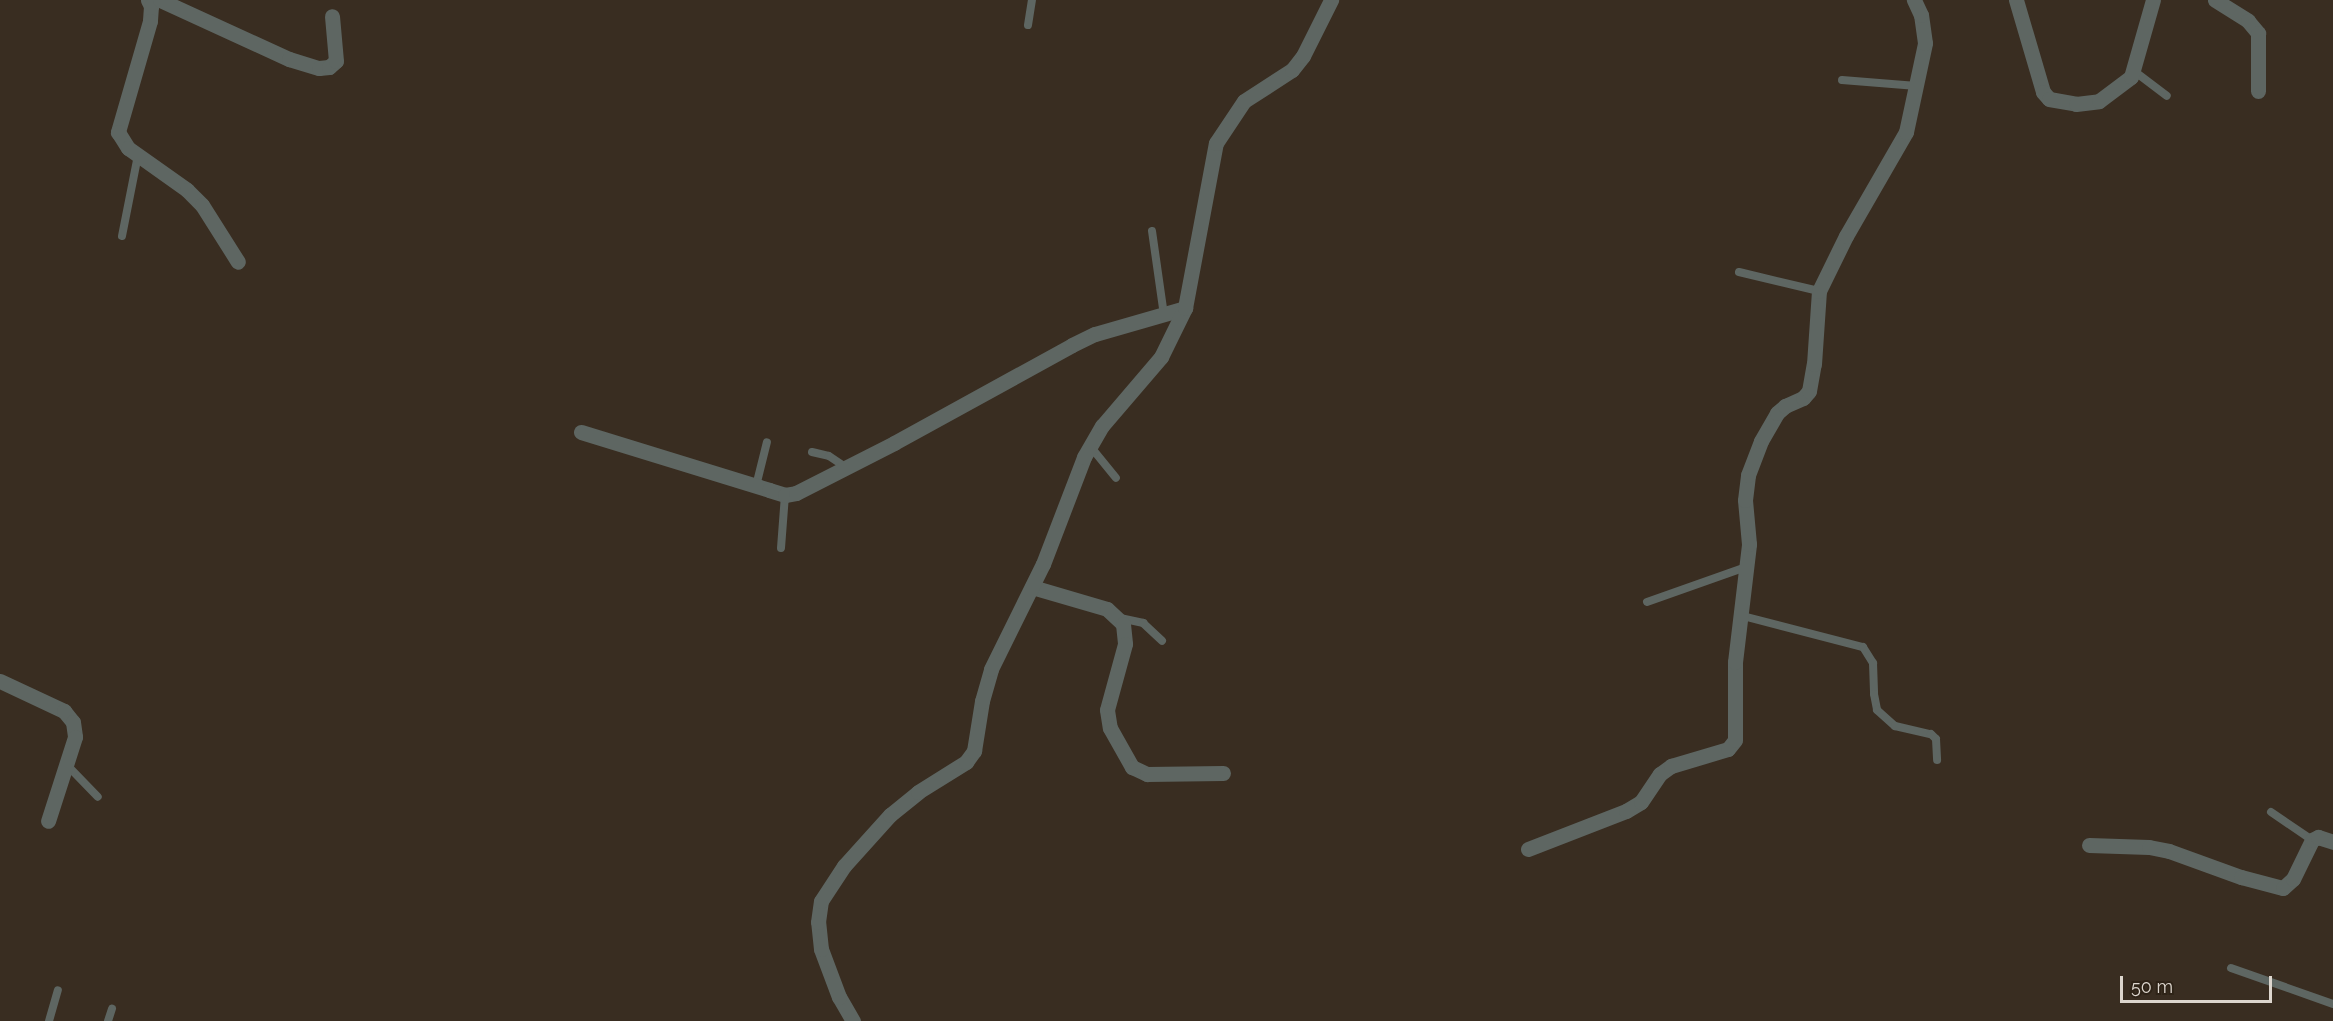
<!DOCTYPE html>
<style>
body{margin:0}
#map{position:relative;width:2333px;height:1021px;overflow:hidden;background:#392d21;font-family:Raleway,sans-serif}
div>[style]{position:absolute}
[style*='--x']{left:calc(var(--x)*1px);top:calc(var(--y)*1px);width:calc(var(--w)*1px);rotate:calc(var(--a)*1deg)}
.service>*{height:8px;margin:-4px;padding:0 4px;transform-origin:4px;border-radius:4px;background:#5e6662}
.minor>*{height:15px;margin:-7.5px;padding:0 7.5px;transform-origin:7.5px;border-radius:7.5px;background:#5e6662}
span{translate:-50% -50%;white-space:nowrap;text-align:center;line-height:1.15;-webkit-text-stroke:6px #2e2317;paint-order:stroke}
.scale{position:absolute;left:2120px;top:976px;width:152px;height:27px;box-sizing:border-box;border:3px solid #ddd6ce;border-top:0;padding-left:8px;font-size:18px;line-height:21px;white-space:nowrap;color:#ddd6ce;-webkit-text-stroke:4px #2e2317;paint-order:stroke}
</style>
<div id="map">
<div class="service">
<i style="--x:1028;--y:25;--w:25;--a:-81"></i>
<i style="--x:2134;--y:71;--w:41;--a:37.1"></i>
<i style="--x:1842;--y:80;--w:75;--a:4.6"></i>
<i style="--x:1152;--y:231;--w:85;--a:81.9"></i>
<i style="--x:122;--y:236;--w:83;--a:-78.8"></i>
<i style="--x:1739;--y:272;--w:82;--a:13.4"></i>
<i style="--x:1090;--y:446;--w:41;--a:50.9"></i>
<i style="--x:812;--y:452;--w:17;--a:13"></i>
<i style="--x:829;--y:456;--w:22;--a:34"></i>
<i style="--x:756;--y:486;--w:45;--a:-76"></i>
<i style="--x:781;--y:548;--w:53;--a:-85.7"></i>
<i style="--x:1647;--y:602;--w:105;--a:-19.5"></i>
<i style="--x:1739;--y:615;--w:128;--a:14.5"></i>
<i style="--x:1863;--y:647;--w:19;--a:58"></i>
<i style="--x:1873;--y:663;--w:31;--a:88"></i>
<i style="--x:1874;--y:694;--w:16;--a:79"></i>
<i style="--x:1877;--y:710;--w:24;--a:42"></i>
<i style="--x:1895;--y:726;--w:37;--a:13"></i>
<i style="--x:1931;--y:734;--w:7;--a:45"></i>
<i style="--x:1936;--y:739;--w:21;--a:87"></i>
<i style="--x:1120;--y:618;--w:24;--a:12"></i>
<i style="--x:1143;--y:623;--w:26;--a:43"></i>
<i style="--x:65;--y:763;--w:47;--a:45.9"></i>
<i style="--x:2271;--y:812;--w:50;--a:34.3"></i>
<i style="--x:2231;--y:968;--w:108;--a:19.4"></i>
<i style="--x:49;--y:1021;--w:32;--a:-74"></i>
<i style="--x:108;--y:1021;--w:13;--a:-72"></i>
</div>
<div class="minor">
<i style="--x:148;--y:0;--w:7;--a:63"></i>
<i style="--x:151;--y:6;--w:15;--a:94"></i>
<i style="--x:150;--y:21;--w:116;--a:106.1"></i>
<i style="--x:118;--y:132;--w:19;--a:58"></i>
<i style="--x:128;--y:148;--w:72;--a:35.4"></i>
<i style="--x:187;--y:190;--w:21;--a:45"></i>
<i style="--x:202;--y:205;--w:67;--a:57.7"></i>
<i style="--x:160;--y:0;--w:142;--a:24.6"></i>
<i style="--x:289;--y:59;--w:31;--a:17"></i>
<i style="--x:319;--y:68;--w:10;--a:-6"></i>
<i style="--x:329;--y:67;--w:9;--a:-41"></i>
<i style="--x:336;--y:61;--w:45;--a:-95.1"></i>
<i style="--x:2016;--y:0;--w:96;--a:73.6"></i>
<i style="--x:2043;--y:92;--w:9;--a:49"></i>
<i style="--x:2049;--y:99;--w:27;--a:10"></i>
<i style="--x:2076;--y:104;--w:23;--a:-7"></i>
<i style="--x:2099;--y:101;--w:40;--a:-37"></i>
<i style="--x:2131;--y:77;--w:80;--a:-74.1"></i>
<i style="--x:2215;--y:0;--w:39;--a:32"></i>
<i style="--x:2248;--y:21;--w:16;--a:50"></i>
<i style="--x:2258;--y:33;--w:58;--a:90"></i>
<i style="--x:581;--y:432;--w:197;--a:17.1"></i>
<i style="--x:769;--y:490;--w:17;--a:17"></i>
<i style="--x:785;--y:495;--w:11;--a:-10"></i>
<i style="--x:796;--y:493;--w:110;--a:-27"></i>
<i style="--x:894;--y:443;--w:203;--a:-28.8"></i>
<i style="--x:1072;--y:345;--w:25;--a:-26"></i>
<i style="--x:1095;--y:334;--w:94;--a:-16.1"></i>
<i style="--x:1032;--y:587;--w:78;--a:16.3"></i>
<i style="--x:1107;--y:609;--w:22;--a:43"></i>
<i style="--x:1123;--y:624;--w:20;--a:84"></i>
<i style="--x:1125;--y:644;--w:68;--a:105.3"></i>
<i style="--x:1107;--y:710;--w:18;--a:81"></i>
<i style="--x:1110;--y:728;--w:45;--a:60.6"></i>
<i style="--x:1132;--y:767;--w:17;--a:25"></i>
<i style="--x:1147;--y:774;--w:76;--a:-0.8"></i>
<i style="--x:0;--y:681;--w:71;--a:25.1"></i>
<i style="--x:64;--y:711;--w:14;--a:51"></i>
<i style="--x:73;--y:722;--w:15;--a:82"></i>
<i style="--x:75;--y:737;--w:88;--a:107.8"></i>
<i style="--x:2089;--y:845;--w:60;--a:1.9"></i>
<i style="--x:2149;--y:847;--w:20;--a:11"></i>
<i style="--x:2169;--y:851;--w:77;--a:19.9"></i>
<i style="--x:2241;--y:877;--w:43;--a:14.7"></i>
<i style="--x:2283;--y:888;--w:13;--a:-42"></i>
<i style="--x:2293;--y:879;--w:43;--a:-64"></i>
<i style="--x:2312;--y:840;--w:7;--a:-27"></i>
<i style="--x:2318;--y:837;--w:16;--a:18"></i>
<i style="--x:1528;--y:849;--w:105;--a:-21.2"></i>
<i style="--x:1626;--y:811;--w:17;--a:-31"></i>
<i style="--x:1641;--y:802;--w:34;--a:-56"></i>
<i style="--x:1660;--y:774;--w:14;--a:-36"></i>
<i style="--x:1671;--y:766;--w:59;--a:-16.6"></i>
<i style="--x:1728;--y:749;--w:11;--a:-52"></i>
<i style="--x:1735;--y:740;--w:78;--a:-90"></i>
<i style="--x:1735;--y:662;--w:119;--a:-83.2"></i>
<i style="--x:1749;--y:544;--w:44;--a:-95.2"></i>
<i style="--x:1745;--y:500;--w:25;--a:-83"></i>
<i style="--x:1748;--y:475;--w:36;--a:-69"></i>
<i style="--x:1761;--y:441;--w:32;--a:-60"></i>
<i style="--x:1777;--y:413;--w:11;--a:-41"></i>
<i style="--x:1785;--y:406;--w:20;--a:-24"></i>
<i style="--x:1803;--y:398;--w:9;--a:-49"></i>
<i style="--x:1809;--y:391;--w:27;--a:-80"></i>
<i style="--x:1814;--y:364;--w:73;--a:-86.1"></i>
<i style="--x:1819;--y:291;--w:61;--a:-63.9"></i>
<i style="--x:1846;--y:236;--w:120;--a:-60"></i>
<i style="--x:1906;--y:132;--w:91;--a:-77.9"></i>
<i style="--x:1925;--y:43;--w:28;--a:-98"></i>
<i style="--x:1921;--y:15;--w:17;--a:-115"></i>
<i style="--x:853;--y:1021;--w:28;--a:-120"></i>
<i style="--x:839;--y:997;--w:51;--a:-110.6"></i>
<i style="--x:821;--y:949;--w:27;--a:-96"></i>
<i style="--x:818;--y:922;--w:21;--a:-82"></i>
<i style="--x:821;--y:901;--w:42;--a:-56.7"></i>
<i style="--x:844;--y:866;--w:69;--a:-48"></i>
<i style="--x:890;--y:815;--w:36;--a:-39"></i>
<i style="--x:918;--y:792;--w:57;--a:-32"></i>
<i style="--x:966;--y:762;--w:14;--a:-54"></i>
<i style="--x:974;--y:751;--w:51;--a:-80.9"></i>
<i style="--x:982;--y:701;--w:33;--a:-74"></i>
<i style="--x:991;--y:669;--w:117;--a:-63.7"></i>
<i style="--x:1043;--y:564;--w:115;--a:-69"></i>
<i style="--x:1084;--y:457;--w:36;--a:-60"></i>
<i style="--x:1102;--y:426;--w:91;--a:-49.5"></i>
<i style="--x:1161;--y:357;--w:55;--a:-63.9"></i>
<i style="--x:1185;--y:308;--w:168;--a:-79.4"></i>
<i style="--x:1216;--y:143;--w:50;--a:-56.3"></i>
<i style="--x:1244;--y:101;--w:57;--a:-32.9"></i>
<i style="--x:1292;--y:70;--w:18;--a:-52"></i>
<i style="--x:1303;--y:56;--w:63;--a:-63.4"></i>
</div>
<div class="scale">50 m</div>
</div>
